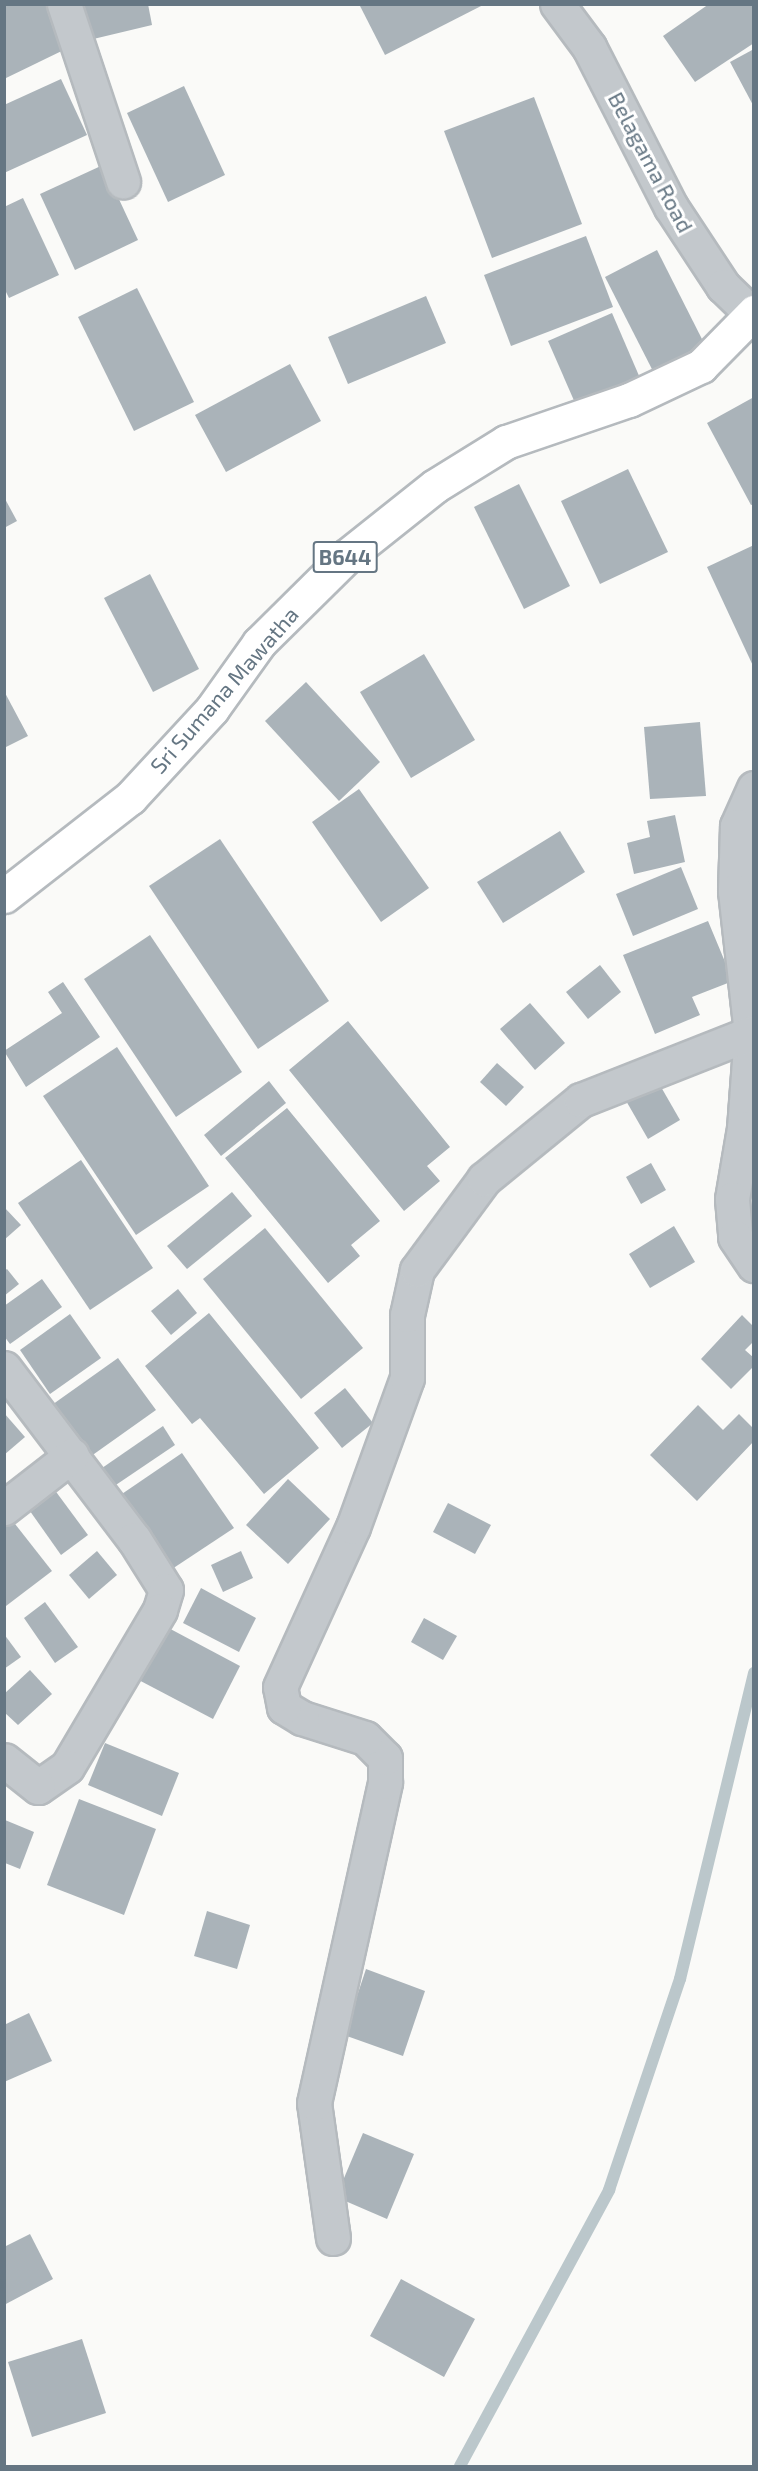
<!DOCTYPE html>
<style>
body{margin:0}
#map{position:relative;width:758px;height:2471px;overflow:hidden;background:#fafaf8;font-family:"Exo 2",sans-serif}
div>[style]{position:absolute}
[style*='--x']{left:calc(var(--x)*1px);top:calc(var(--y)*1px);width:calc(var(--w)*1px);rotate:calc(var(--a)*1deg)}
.stream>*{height:12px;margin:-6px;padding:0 6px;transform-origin:6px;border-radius:6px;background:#bbc7cb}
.building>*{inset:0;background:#aab3b9}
.roads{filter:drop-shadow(2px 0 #b5babe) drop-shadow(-2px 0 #b5babe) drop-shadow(0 2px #b5babe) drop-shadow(0 -2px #b5babe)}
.minor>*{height:33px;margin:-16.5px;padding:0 16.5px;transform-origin:16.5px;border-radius:16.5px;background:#c3c8cc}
.primary>*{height:33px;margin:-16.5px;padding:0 16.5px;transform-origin:16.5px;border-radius:16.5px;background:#fff}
span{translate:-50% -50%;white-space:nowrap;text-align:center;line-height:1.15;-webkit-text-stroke:6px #fff;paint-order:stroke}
.shield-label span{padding:2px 4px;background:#fff;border:2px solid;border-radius:4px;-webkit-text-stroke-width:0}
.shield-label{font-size:21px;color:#657683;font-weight:700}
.street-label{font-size:22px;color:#657683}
.frame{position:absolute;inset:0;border:6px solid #657683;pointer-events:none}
</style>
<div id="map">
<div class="stream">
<i style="--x:460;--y:2466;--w:314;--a:-61.6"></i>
<i style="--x:609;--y:2190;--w:223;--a:-71.4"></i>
<i style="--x:680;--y:1979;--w:315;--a:-76.4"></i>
</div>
<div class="building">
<i style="clip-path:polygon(4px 4px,53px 4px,72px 46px,4px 79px)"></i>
<i style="clip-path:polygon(76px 4px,148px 4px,152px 25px,85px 41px)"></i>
<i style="clip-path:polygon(359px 4px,485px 4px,385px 55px)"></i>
<i style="clip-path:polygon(709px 4px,754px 4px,754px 43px,695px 82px,663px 36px)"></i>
<i style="clip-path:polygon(754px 49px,754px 107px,730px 62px)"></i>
<i style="clip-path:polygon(61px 79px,87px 135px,4px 173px,4px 105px)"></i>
<i style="clip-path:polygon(184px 86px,225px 175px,168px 202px,127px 113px)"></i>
<i style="clip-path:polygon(534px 97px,582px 224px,492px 258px,444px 131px)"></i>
<i style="clip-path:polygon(103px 165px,138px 240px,75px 270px,40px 194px)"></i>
<i style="clip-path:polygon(23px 198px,59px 275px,9px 298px,4px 288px,4px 207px)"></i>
<i style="clip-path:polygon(586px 236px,613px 307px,511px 346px,484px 275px)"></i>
<i style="clip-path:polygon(657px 250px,709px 353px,657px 379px,605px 277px)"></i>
<i style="clip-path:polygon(137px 288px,194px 402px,134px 431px,78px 317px)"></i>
<i style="clip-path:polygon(426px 296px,446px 343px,348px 384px,328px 337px)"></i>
<i style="clip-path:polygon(612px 313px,643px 385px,579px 412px,548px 341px)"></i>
<i style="clip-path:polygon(290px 364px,321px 421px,226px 472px,195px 415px)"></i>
<i style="clip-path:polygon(754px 397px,754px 504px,751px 505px,707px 423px)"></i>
<i style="clip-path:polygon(628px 469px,668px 552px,600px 584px,561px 501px)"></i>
<i style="clip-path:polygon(519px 484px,570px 586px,524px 609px,474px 507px)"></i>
<i style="clip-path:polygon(4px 497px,17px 521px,4px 528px)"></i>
<i style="clip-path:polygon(754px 545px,754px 668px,707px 567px)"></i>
<i style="clip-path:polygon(150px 574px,199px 669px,153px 692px,104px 598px)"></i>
<i style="clip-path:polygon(424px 654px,475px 740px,411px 778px,360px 692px)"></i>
<i style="clip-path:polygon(306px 682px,380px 762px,339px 801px,265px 721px)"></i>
<i style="clip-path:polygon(4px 691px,28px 736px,4px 748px)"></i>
<i style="clip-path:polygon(700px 722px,706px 796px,650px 799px,644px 727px)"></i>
<i style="clip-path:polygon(359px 789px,429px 888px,381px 922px,312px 822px)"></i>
<i style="clip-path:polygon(675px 815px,685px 862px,634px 874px,627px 843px,650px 837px,647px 821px)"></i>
<i style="clip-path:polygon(560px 831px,585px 872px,503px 923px,477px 882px)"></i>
<i style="clip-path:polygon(220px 839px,329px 1001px,258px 1049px,149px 886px)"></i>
<i style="clip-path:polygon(681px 867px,698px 909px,633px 936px,616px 894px)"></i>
<i style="clip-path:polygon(708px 921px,733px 981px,692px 997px,700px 1015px,655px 1034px,623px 955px)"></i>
<i style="clip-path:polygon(150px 935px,242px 1072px,176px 1117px,84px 979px)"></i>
<i style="clip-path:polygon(600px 965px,621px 992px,588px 1019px,566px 992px)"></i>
<i style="clip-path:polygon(63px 982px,100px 1037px,26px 1087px,4px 1051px,62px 1013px,48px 992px)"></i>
<i style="clip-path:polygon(530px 1003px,565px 1043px,535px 1070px,500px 1029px)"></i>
<i style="clip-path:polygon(348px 1021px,450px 1147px,427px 1166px,440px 1181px,404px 1211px,289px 1070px)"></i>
<i style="clip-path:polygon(117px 1047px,209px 1186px,136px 1235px,43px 1096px)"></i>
<i style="clip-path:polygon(497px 1063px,524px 1087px,506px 1106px,480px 1082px)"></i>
<i style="clip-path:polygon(653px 1073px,680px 1120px,648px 1139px,621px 1092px)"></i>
<i style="clip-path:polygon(269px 1081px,286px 1103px,221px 1156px,204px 1135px)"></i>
<i style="clip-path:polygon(287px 1108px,380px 1221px,351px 1245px,360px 1256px,328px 1283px,225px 1158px)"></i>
<i style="clip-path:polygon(81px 1160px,153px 1268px,90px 1310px,18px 1203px)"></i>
<i style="clip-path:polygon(651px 1163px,666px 1190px,641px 1204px,626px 1177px)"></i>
<i style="clip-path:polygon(232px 1192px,252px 1216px,187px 1269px,167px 1246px)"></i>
<i style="clip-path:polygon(4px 1207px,21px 1225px,4px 1240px)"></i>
<i style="clip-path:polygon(674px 1226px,695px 1262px,650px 1288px,629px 1254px)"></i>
<i style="clip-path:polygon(265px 1228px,363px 1348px,301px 1399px,203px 1279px)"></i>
<i style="clip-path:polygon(7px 1269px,19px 1284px,4px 1296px,4px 1271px)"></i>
<i style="clip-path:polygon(42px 1279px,62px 1307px,10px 1344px,4px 1336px,4px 1306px)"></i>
<i style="clip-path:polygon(178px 1289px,197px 1313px,171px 1335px,151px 1311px)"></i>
<i style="clip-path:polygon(209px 1313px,319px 1448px,264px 1494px,200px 1418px,192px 1424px,145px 1366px)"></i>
<i style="clip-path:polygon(70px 1314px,101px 1358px,50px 1394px,20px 1350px)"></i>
<i style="clip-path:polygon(742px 1315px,754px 1327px,754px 1341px,745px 1350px,754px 1358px,754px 1366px,731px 1389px,701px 1359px)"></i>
<i style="clip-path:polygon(118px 1358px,156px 1410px,87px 1459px,49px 1407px)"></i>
<i style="clip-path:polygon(345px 1388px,373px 1423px,342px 1448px,314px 1413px)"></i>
<i style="clip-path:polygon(698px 1405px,723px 1430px,739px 1414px,754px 1429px,754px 1441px,697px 1501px,650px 1455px)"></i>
<i style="clip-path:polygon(4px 1413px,25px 1437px,4px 1455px)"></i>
<i style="clip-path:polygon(163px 1426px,175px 1445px,101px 1495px,89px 1477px)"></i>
<i style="clip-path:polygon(182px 1453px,234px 1528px,166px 1573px,116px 1498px)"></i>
<i style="clip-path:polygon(288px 1479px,330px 1519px,288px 1564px,246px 1525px)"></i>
<i style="clip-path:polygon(51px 1485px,88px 1535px,61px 1555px,25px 1504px)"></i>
<i style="clip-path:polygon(448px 1503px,491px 1525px,475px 1554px,433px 1532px)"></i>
<i style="clip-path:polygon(8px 1515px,52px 1571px,6px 1606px,4px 1518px)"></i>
<i style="clip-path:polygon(97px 1551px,117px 1575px,89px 1599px,69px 1575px)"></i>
<i style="clip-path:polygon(241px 1551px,253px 1578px,223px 1592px,211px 1565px)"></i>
<i style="clip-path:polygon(201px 1588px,256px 1618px,239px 1652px,183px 1623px)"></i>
<i style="clip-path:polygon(45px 1602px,78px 1647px,55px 1663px,24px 1618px)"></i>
<i style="clip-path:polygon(424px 1618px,457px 1636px,443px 1660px,411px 1642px)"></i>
<i style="clip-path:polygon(161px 1624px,240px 1666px,213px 1719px,133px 1677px)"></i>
<i style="clip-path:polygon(4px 1634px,21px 1657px,4px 1669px)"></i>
<i style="clip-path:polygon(30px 1670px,52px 1694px,18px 1725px,4px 1712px,4px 1694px)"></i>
<i style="clip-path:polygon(105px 1743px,179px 1773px,162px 1816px,88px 1785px)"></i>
<i style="clip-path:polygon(79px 1799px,156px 1829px,124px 1915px,47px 1885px)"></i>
<i style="clip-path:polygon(5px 1820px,34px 1832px,20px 1869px,5px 1863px)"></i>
<i style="clip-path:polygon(207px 1911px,250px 1925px,237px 1969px,194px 1956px)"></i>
<i style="clip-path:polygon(366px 1969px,425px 1991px,403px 2056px,344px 2035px)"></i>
<i style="clip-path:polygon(29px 2013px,52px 2061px,4px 2082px,4px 2025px)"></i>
<i style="clip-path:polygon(363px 2133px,414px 2154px,387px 2219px,336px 2197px)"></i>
<i style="clip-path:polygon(30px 2234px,53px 2279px,4px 2305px,4px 2247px)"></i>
<i style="clip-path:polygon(401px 2279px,475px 2319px,444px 2377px,370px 2336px)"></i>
<i style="clip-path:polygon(82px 2339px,106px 2413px,32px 2437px,8px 2362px)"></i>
</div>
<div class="roads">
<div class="minor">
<i style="--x:64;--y:4;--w:187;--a:71.6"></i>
<i style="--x:557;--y:4;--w:54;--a:53.3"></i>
<i style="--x:589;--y:47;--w:180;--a:62.9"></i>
<i style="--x:671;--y:207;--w:95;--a:56.6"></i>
<i style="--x:723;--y:286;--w:43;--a:44.1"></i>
<i style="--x:754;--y:788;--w:42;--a:114.1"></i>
<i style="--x:737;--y:826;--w:65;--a:91.8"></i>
<i style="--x:735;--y:891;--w:143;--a:83.6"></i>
<i style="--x:751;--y:1033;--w:95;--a:94.2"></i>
<i style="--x:744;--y:1128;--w:72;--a:99.6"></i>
<i style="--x:732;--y:1199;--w:38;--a:85"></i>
<i style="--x:735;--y:1237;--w:34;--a:56"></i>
<i style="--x:4;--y:1368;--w:215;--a:52.8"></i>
<i style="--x:134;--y:1539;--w:60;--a:57.9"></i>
<i style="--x:166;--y:1590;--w:21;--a:107"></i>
<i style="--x:160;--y:1610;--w:182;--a:120.6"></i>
<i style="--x:67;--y:1767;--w:35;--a:145"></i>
<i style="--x:38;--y:1787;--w:43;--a:-141.5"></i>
<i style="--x:4;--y:1508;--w:86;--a:-37.9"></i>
<i style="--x:333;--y:2238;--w:136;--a:-98"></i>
<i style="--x:314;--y:2103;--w:329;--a:-77.5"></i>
<i style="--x:385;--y:1782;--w:24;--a:-90"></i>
<i style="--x:385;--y:1758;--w:28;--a:-135"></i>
<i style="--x:365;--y:1738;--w:66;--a:-162.4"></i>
<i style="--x:302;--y:1718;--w:21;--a:-149"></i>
<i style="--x:284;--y:1707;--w:20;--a:-101"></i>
<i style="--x:280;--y:1687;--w:176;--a:-65.5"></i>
<i style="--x:353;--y:1527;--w:158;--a:-70.1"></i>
<i style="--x:407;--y:1378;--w:63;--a:-90"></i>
<i style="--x:407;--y:1315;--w:46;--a:-77.5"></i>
<i style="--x:417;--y:1270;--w:113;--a:-53.6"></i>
<i style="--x:484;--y:1179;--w:125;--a:-39.2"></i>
<i style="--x:581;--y:1100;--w:183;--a:-21.5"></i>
</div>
<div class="primary">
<i style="--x:4;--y:896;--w:160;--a:-37.9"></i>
<i style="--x:130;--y:798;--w:121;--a:-47.3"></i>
<i style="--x:212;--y:709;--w:81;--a:-54.5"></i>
<i style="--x:259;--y:643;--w:124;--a:-44.7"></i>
<i style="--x:347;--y:556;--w:112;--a:-38.5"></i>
<i style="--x:435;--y:486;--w:84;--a:-31.8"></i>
<i style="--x:506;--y:442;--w:130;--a:-18.9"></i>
<i style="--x:629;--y:400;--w:80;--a:-25.3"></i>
<i style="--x:701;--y:366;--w:76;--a:-45.5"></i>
</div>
</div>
<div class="shield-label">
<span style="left:345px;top:557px">B644</span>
</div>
<div class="street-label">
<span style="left:651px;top:162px;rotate:62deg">Belagama Road</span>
<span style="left:224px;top:690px;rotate:-49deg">Sri Sumana Mawatha</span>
</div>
<div class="frame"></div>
</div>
